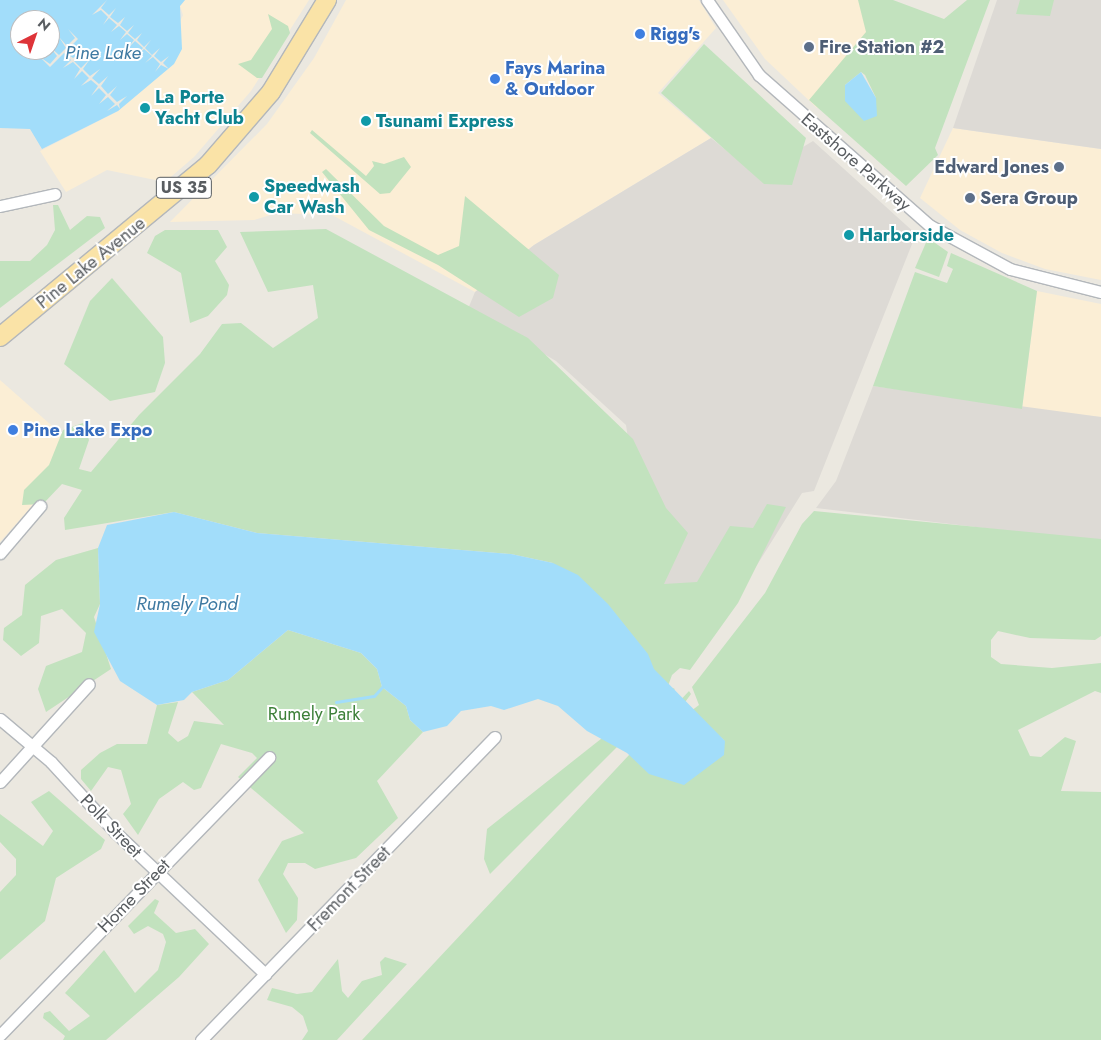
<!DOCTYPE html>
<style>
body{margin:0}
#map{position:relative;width:1101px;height:1040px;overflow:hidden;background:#ebe8e0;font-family:Jost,sans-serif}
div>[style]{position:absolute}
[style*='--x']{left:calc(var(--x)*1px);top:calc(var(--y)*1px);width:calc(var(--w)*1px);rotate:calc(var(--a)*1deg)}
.commercial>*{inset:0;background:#fbeed5}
.industrial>*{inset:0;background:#dddad5}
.green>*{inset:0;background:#c2e2be}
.water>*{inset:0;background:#a2ddfa}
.pier>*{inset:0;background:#ebe8e0}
.stream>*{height:3px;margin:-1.5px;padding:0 1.5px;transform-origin:1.5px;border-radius:1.5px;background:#a2ddfa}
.roads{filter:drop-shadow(1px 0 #b3b7bb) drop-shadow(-1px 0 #b3b7bb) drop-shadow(0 1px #b3b7bb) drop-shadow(0 -1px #b3b7bb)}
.minor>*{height:11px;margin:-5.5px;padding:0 5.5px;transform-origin:5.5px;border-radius:5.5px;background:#fff}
.primary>*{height:18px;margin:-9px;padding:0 9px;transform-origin:9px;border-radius:9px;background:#fae3a7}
.dots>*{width:14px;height:14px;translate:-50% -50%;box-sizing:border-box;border:2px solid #fff;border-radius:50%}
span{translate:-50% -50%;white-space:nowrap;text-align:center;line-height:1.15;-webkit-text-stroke:4px #fff;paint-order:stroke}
.shield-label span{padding:1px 4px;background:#fff;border:1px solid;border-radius:4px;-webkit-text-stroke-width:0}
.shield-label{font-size:16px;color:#595d61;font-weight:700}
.shop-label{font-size:18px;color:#366cbe;font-weight:700}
.left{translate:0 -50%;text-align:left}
.service-label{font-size:18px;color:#4e5e75;font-weight:700}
.right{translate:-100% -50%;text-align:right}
.culture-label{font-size:18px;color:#0d838f;font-weight:700}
.street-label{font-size:18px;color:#595d61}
.park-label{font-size:18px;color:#3d8039}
.water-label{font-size:19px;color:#3f7aa2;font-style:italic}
.north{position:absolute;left:10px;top:10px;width:50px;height:50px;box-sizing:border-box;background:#fff;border:1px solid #bdbec0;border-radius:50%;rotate:41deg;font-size:14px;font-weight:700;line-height:20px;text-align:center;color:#595d61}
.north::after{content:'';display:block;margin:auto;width:18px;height:22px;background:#de3439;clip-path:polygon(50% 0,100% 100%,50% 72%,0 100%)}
</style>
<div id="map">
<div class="commercial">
<i style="clip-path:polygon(185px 0,309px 0,251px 91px,194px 157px,165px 182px,107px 170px,66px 192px,40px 151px,118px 111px,151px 83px,183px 15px,180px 6px)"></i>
<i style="clip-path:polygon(346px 0,699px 0,716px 28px,658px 93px,711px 138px,534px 245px,475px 292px,332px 215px,277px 213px,254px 220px,170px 222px,267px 124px,314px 58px)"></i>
<i style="clip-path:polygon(723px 0,889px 0,898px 8px,817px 108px,765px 59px)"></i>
<i style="clip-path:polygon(953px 128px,1101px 149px,1101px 280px,1045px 269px,1002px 253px,960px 230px,920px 198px)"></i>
<i style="clip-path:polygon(1037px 291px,1101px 304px,1101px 417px,1022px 409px)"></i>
<i style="clip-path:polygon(0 380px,67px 439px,32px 506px,0 542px)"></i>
</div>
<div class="industrial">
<i style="clip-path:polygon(997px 0,1101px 0,1101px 149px,953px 128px)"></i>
<i style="clip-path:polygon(711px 138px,756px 175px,813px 141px,916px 234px,814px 491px,802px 493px,742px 589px,650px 588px,626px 425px,556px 361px,468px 309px,475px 292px,534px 245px)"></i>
<i style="clip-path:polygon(873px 386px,1101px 417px,1101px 542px,816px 508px,836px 481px)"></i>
</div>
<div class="green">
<i style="clip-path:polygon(evenodd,858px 0,893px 0,944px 19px,967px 0,990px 0,935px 148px,938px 155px,906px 186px,809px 100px,866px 32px,858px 0,861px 72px,865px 75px,876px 98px,845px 85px,861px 72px)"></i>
<i style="clip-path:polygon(1020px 0,1054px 0,1050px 16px,1016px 14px)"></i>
<i style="clip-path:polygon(268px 14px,288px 26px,290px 33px,262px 78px,257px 78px,238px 64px,251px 60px,272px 29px)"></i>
<i style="clip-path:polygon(704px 44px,806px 138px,792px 185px,764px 184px,661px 93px)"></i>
<i style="clip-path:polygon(312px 130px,366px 176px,374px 166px,372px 161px,384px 164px,404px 157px,411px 167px,390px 193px,380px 194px,310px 133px)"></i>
<i style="clip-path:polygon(326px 169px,384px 226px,438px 255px,459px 246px,465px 196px,559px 275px,553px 298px,519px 317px,438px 265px,369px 230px,322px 172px)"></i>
<i style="clip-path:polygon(53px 205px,58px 205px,70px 230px,87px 216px,100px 217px,105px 228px,0 308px,0 261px,30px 261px,47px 245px,55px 230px)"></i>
<i style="clip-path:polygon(326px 229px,528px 338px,633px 439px,666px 508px,688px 533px,664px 584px,697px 582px,730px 526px,753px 528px,767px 504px,786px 507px,738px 603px,690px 670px,680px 668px,672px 675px,668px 686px,675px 689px,490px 874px,484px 859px,487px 829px,611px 731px,553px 563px,511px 554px,257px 533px,174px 512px,65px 530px,64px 518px,82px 490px,62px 484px,43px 504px,22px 505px,24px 490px,49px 465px,63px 430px,83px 423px,89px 440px,79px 469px,91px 472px,139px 415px,200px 354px,222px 324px,241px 323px,273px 348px,318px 318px,313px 285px,268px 292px,240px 232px)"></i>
<i style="clip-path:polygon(165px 230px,218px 230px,227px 247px,215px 261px,229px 285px,227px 295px,208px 316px,190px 323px,181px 273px,147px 253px,155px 236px)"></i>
<i style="clip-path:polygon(928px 238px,948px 252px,939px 277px,915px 268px)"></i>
<i style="clip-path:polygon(951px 253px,1037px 291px,1022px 409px,873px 386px,915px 272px,947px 283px,953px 269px,947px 266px)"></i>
<i style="clip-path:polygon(112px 278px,163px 337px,165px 363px,155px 392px,110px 401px,64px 364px,90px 301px)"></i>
<i style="clip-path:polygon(814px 511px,1101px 539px,1101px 636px,1095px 640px,1030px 638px,998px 631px,991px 640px,991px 657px,1001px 664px,1052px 668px,1101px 663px,1101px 693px,1095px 691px,1018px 730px,1030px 756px,1041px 757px,1065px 737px,1076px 741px,1061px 791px,1101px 792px,1101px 1040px,362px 1040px,689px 691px,691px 694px,680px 709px,725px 741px,691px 711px,699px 705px,692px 687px,765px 593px,802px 524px)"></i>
<i style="clip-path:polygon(98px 548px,100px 604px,94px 617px,111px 669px,46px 712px,38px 689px,46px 666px,82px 652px,86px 633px,62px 609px,41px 616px,39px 643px,21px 656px,3px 640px,4px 628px,22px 615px,25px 585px,56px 560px)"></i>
<i style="clip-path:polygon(288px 630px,361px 653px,377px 669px,382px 687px,406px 706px,410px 720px,423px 732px,377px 781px,398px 818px,356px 858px,315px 869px,305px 863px,288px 863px,283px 874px,298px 898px,297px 920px,286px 933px,258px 880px,282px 841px,304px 833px,238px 777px,257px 758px,252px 753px,221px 744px,201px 788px,194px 790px,183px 782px,159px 799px,138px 835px,123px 814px,131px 804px,121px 770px,108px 767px,91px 791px,81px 779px,81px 770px,100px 753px,117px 744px,147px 744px,157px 705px,178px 702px,168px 733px,178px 742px,188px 736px,194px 721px,224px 725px,192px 692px,228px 680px)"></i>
<i style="clip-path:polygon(49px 791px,105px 840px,101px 849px,56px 878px,45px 921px,0 960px,0 892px,16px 875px,16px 859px,0 842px,0 814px,43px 846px,53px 831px,31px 802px)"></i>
<i style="clip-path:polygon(155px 899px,159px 901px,154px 913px,176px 933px,195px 929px,209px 944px,179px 977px,106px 1040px,63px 1040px,65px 1036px,43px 1018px,44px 1013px,50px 1011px,69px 1031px,90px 1016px,65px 993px,104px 950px,135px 993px,158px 970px,166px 942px,163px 934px,148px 926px,134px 934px,128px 926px)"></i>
<i style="clip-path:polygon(385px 957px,407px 964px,337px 1040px,302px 1040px,308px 1031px,303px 1016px,292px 1007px,267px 1000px,272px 988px,297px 994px,312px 992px,338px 959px,342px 991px,348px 998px,362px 981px,382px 975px,380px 962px)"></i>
</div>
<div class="water">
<i style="clip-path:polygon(evenodd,0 0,185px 0,180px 6px,182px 49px,174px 64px,118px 111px,42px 149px,30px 129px,0 128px,0 0,20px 20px,50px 20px,50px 50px,20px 50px,20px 20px)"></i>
<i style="clip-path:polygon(861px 72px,876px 98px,877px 116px,864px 121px,845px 101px,845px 85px)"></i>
<i style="clip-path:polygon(174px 512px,257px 533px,511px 554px,553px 563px,578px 575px,608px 604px,648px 654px,654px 669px,725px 741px,724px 755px,684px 785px,649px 774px,627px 753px,587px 731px,558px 706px,538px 699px,504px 710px,491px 706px,461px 711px,447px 726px,423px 732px,410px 720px,406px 706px,382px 687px,377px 669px,361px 653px,288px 630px,228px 680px,192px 692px,184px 700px,157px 705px,120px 681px,94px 632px,100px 604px,98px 548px,107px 525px)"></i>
</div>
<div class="pier">
<i style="clip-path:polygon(107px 0,101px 8px,109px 15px,116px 8px,110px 17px,118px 23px,125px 17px,120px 25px,127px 31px,134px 25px,128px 33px,135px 39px,142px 33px,137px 40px,144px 47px,151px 40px,145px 48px,152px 55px,160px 48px,154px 56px,161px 62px,169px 56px,163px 63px,169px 69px,161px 65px,155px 72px,160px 64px,153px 57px,145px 63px,152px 56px,144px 49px,136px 56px,143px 48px,135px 41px,128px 48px,134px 40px,127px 34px,120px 40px,126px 32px,119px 26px,111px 32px,117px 25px,109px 18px,103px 25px,108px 17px,101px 10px,92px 15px)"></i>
<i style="clip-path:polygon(68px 29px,78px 39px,65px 52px,73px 58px,83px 52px,74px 61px,81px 68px,90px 59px,83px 69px,90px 76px,100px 69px,92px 78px,99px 84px,108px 76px,101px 86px,108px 94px,117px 86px,110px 95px,117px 102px,127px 96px,119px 104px,120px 109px,117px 105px,107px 111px,115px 104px,108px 97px,99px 104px,106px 95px,99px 88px,91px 96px,98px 86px,91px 80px,81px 86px,89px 78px,82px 71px,74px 79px,80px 69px,73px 62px,63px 68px,71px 60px,64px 53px,50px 67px,40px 57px,50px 64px,57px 56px,50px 47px,59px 55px,66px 48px,59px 37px,67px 46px,75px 38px)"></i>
</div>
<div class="stream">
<i style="--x:336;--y:702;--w:38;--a:-9"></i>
<i style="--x:374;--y:696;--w:12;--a:-48"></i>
</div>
<div class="roads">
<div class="minor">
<i style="--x:707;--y:0;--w:91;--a:55.3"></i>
<i style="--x:759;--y:75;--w:227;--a:41.4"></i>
<i style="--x:929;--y:225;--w:92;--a:28.5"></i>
<i style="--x:1010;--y:269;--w:94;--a:14.2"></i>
<i style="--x:0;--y:206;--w:56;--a:-12.3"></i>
<i style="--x:0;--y:553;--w:62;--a:-49.6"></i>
<i style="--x:0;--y:719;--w:67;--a:40.1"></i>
<i style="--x:51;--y:762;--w:95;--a:47.6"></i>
<i style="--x:115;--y:832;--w:207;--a:43.4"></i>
<i style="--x:0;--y:782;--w:132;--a:-47.8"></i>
<i style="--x:0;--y:1035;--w:387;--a:-45.9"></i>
<i style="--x:201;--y:1040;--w:422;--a:-45.9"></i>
</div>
<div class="primary">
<i style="--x:0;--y:337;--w:270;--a:-39.6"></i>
<i style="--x:208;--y:165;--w:96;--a:-49.2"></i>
<i style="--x:271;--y:92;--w:108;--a:-58.7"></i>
</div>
</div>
<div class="dots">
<i style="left:640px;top:34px;background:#3f7fe0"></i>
<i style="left:809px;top:47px;background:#5c6f8a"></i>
<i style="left:495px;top:79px;background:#3f7fe0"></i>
<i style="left:145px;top:108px;background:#0f9aa8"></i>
<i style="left:366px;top:121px;background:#0f9aa8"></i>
<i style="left:1059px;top:167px;background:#5c6f8a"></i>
<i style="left:254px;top:197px;background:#0f9aa8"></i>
<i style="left:970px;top:198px;background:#5c6f8a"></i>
<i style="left:849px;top:235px;background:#0f9aa8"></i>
<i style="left:13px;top:430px;background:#3f7fe0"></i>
</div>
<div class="shield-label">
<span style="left:184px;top:188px">US 35</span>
</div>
<div class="shop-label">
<span class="left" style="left:650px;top:34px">Rigg's</span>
<span class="left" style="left:505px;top:79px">Fays Marina<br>&amp; Outdoor</span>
<span class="left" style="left:23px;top:430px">Pine Lake Expo</span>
</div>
<div class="service-label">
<span class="left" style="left:819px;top:47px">Fire Station #2</span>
<span class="right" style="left:1049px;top:167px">Edward Jones</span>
<span class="left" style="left:980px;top:198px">Sera Group</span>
</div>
<div class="culture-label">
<span class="left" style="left:155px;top:108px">La Porte<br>Yacht Club</span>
<span class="left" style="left:376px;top:121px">Tsunami Express</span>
<span class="left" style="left:264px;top:197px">Speedwash<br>Car Wash</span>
<span class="left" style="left:859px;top:235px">Harborside</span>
</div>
<div class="street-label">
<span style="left:856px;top:162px;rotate:41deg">Eastshore Parkway</span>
<span style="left:91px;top:263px;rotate:-39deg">Pine Lake Avenue</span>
<span style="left:111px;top:826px;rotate:46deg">Polk Street</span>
<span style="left:349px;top:889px;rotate:-46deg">Fremont Street</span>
<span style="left:134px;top:896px;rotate:-46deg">Home Street</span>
</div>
<div class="park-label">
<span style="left:314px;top:714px">Rumely Park</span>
</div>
<div class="water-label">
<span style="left:103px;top:53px">Pine Lake</span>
<span style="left:187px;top:604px">Rumely Pond</span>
</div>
<div class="north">N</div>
</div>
